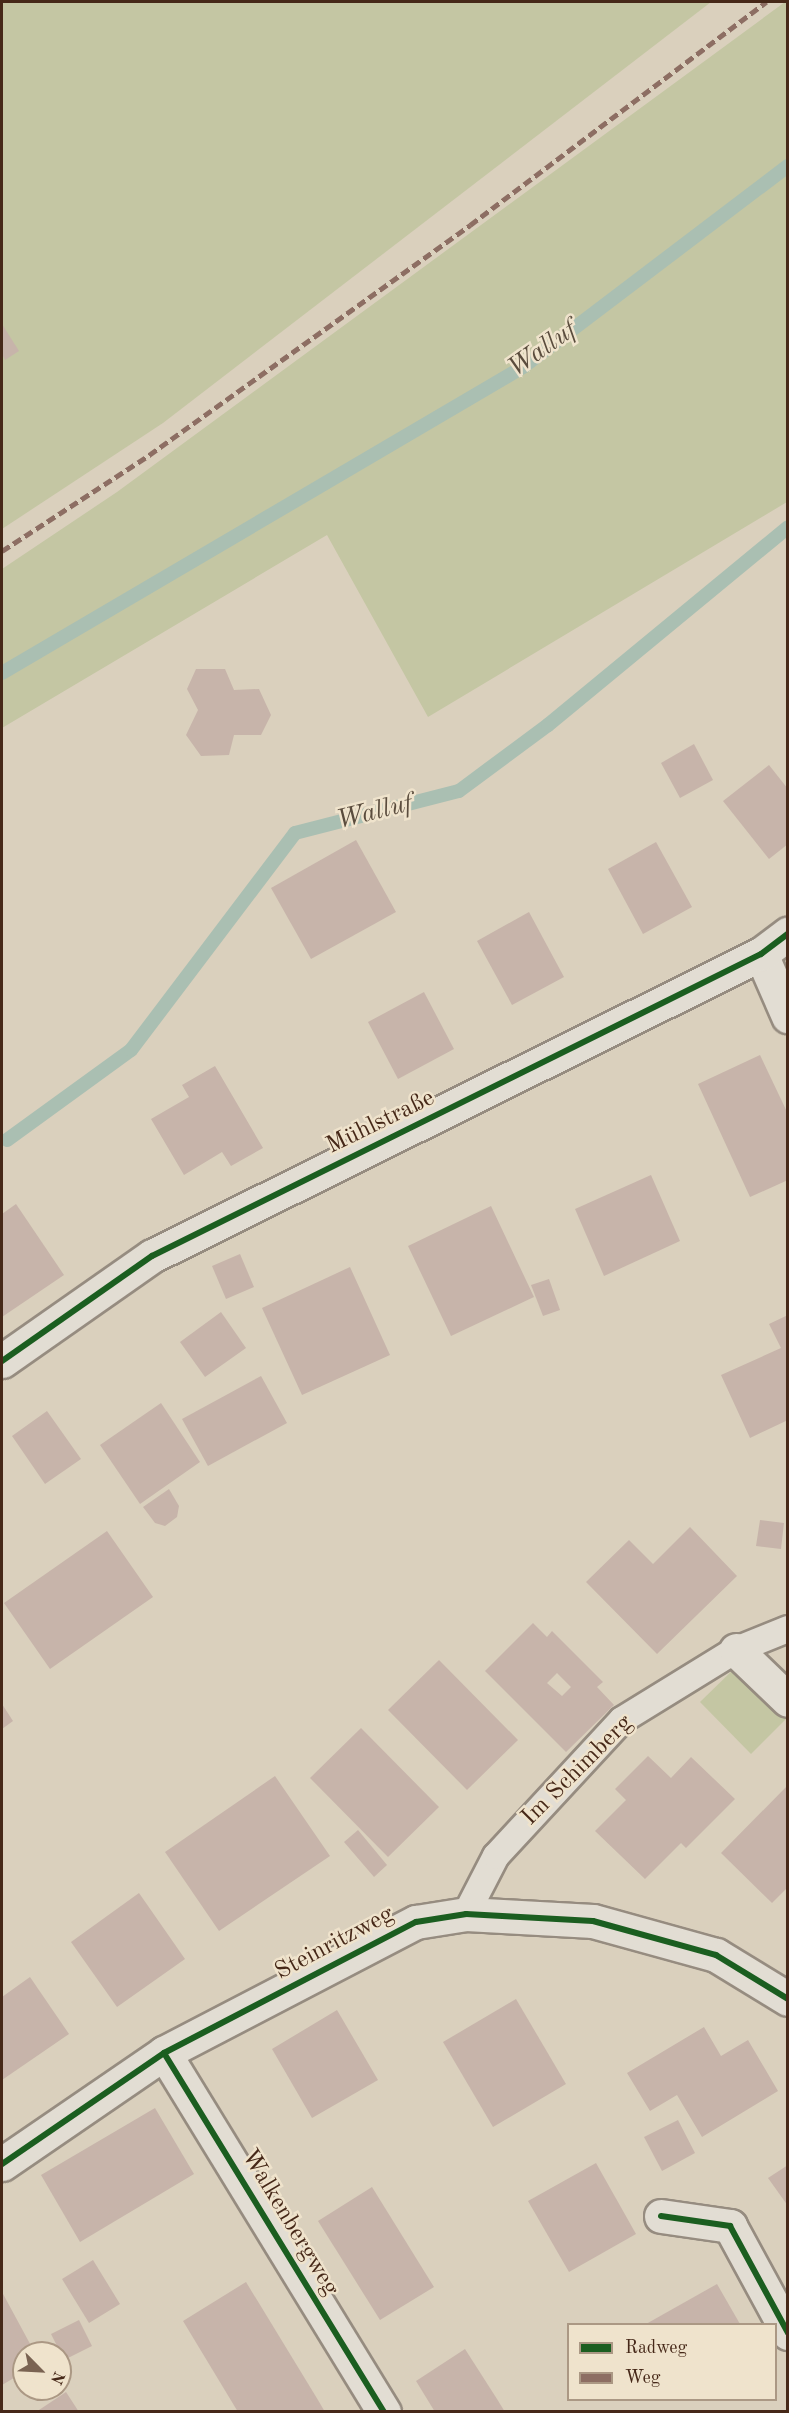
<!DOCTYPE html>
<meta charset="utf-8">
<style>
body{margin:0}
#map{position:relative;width:789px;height:2413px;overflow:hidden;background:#dad0bd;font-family:"Old Standard TT",serif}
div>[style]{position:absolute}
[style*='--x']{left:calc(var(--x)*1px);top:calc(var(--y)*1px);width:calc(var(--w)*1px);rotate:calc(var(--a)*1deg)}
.green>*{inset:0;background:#c4c6a3}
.stream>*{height:14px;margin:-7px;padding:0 7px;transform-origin:7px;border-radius:7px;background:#aabfb2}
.building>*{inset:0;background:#c7b4aa}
.roads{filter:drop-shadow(2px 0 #968c80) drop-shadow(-2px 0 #968c80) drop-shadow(0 2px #968c80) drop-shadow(0 -2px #968c80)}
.lane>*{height:26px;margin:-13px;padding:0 13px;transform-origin:13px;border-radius:13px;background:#e2ddd3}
.street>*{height:33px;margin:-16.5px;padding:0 16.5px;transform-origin:16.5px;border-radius:16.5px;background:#e2ddd3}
.quiet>*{height:4.5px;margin-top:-2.25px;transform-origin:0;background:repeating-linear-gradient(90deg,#8d6e63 0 9px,transparent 0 13.5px)}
.cycleway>*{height:6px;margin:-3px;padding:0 3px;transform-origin:3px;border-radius:3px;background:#1b5e20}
span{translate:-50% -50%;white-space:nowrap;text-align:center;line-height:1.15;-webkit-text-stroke:5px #efe3cc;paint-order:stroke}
.street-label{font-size:24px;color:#462818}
.water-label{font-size:26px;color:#5a4c3d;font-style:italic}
.frame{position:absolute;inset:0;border:3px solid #462818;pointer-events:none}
.legend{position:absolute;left:567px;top:2323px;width:210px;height:78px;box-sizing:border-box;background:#efe3cc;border:2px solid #ab9884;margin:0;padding:8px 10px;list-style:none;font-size:18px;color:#462818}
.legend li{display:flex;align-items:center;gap:12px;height:30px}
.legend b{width:30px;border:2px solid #ab9884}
.north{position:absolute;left:12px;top:2341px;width:60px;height:60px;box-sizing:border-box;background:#efe3cc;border:2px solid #ab9884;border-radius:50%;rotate:114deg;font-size:16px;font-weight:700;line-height:24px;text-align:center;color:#462818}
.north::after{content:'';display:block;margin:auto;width:21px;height:27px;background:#7a6352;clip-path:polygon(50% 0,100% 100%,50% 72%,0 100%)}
</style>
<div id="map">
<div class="green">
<i style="clip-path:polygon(2px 2px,711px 2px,163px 423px,2px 529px)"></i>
<i style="clip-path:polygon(785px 2px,788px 2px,787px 502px,428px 717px,327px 535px,2px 728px,2px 569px,117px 492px)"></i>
<i style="clip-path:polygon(740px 1663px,787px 1711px,787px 1718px,751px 1754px,700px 1702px)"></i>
</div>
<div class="stream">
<i style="--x:2;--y:673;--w:604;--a:-30.43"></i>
<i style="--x:523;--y:367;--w:333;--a:-37.2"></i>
<i style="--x:7;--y:1140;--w:153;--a:-36"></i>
<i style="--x:131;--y:1050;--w:272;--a:-52.9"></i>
<i style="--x:295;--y:833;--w:169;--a:-14.4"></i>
<i style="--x:459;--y:791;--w:111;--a:-36.6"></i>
<i style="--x:548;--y:725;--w:311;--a:-39.5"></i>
</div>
<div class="building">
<i style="clip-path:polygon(2px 324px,19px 351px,5px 360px,2px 354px)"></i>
<i style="clip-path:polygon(196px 669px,225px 669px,234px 690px,259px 689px,271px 715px,261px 735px,234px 735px,229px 755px,201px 756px,186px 735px,198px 710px,187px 689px)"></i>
<i style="clip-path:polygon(694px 744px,713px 780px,680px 798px,661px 763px)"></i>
<i style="clip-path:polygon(769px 765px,788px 789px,788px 844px,769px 859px,723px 801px)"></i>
<i style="clip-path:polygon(356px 840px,396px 912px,311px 959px,271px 888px)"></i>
<i style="clip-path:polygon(656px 842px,692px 907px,643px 934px,608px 869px)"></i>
<i style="clip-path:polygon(529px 912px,564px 977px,512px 1005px,477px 941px)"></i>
<i style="clip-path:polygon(424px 992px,454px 1049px,398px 1079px,368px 1022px)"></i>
<i style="clip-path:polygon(760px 1055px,788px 1114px,788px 1180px,750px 1197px,698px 1084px)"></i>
<i style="clip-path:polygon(215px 1066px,263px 1148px,231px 1166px,222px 1152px,184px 1175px,151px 1119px,189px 1097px,182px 1085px)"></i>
<i style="clip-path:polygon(651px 1175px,680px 1241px,604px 1276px,575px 1209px)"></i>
<i style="clip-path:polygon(16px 1204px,64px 1275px,2px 1317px,2px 1214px)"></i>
<i style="clip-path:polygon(491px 1206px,534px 1297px,451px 1336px,408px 1246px)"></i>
<i style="clip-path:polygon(240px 1254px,254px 1287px,226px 1299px,212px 1266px)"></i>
<i style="clip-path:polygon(350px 1267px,390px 1355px,302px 1395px,262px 1308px)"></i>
<i style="clip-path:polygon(549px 1279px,560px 1310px,543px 1316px,531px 1285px)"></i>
<i style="clip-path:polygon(221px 1312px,246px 1348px,205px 1377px,180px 1342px)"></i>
<i style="clip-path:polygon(788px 1315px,788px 1420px,750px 1438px,721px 1375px,781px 1348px,769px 1324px)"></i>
<i style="clip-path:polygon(261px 1376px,287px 1423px,208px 1466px,182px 1419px)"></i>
<i style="clip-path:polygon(161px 1403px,200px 1462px,140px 1504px,100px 1445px)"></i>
<i style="clip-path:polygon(47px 1411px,81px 1459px,45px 1484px,12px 1436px)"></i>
<i style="clip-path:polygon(169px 1489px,179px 1506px,177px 1517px,165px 1526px,155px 1523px,143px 1507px)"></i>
<i style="clip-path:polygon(760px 1520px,784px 1523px,781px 1549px,756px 1546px)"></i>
<i style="clip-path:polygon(690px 1527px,737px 1576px,657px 1654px,586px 1582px,629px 1540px,653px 1564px)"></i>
<i style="clip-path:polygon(107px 1531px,153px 1597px,50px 1669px,4px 1603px)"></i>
<i style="clip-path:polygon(evenodd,533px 1623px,547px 1637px,552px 1631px,603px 1682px,597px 1687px,614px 1705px,566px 1752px,485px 1671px,533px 1623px,557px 1673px,571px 1687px,562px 1696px,547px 1683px,557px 1673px)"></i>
<i style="clip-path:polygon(439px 1660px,518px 1740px,467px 1790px,388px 1710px)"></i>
<i style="clip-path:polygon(2px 1704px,13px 1721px,2px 1729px)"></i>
<i style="clip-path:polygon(361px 1728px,439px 1807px,388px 1857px,310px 1778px)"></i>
<i style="clip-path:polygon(648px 1756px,671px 1778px,691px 1757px,735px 1799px,686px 1848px,681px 1843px,645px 1879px,595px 1831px,626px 1800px,615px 1789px)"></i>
<i style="clip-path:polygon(275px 1776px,330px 1856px,219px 1931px,165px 1852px)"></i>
<i style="clip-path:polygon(788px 1785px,788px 1887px,772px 1903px,721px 1853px)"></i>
<i style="clip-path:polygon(358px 1830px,387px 1865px,374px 1877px,344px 1842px)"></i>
<i style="clip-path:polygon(139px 1893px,185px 1959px,117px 2007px,71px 1942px)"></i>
<i style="clip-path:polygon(30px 1977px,69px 2034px,2px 2080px,2px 1997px)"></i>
<i style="clip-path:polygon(516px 1999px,566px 2084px,493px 2127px,443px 2042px)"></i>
<i style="clip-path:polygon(337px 2010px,378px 2080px,312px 2118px,272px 2049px)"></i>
<i style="clip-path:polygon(704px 2027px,721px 2056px,748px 2040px,778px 2091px,702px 2137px,677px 2095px,650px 2111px,627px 2073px)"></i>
<i style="clip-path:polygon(155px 2108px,194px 2174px,80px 2242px,41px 2175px)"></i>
<i style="clip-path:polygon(678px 2120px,695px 2153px,662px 2171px,644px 2137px)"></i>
<i style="clip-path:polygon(596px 2163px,636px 2234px,569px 2272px,528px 2201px)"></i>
<i style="clip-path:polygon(788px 2165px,788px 2206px,768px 2178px)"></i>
<i style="clip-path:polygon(372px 2187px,434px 2287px,380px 2320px,318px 2221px)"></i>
<i style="clip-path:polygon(93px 2260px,120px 2304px,89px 2323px,62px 2279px)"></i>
<i style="clip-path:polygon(246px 2282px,318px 2400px,325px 2412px,238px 2412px,183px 2321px)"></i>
<i style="clip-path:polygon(717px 2284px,740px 2324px,646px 2324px)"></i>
<i style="clip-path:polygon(2px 2292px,35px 2353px,24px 2353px,24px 2372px,2px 2385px)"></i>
<i style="clip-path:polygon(79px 2320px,92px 2346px,64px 2360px,51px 2334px)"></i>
<i style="clip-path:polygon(465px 2349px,497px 2399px,505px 2412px,435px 2412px,416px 2381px)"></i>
<i style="clip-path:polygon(66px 2392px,79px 2412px,36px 2412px)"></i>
</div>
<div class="roads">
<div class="lane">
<i style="--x:466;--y:1914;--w:65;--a:-62.7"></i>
<i style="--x:496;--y:1856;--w:185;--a:-47.2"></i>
<i style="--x:622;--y:1720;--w:134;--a:-31.6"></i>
<i style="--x:736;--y:1650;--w:56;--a:-22"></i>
</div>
<div class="street">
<i style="--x:761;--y:954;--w:68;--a:66.5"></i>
<i style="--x:2;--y:1361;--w:183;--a:-35"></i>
<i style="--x:152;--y:1256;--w:680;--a:-26.38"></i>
<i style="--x:761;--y:954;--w:34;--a:-37"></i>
<i style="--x:736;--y:1650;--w:72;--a:43.9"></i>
<i style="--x:164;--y:2053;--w:421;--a:58.5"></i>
<i style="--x:2;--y:2164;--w:196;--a:-34.4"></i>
<i style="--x:164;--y:2053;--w:284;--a:-27.5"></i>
<i style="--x:416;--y:1922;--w:51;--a:-9.1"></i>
<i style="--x:466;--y:1914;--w:127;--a:3.2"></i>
<i style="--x:593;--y:1921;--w:128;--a:15.5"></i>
<i style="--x:716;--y:1955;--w:84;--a:31.4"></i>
<i style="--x:661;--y:2216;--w:70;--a:8.2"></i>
<i style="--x:730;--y:2226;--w:122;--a:61.5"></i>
</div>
</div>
<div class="quiet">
<i style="--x:2;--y:551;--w:176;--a:-33.1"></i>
<i style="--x:149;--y:455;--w:395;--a:-35.6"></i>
<i style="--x:470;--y:225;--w:371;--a:-37"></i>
</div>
<div class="cycleway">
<i style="--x:2;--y:1361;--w:183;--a:-35"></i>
<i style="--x:152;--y:1256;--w:680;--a:-26.38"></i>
<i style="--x:761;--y:954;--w:34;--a:-37"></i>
<i style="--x:164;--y:2053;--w:421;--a:58.5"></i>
<i style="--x:2;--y:2164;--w:196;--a:-34.4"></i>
<i style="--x:164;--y:2053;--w:284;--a:-27.5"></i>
<i style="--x:416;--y:1922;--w:51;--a:-9.1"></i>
<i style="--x:466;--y:1914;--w:127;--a:3.2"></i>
<i style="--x:593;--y:1921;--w:128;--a:15.5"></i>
<i style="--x:716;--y:1955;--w:84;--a:31.4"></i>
<i style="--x:661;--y:2216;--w:70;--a:8.2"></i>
<i style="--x:730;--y:2226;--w:122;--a:61.5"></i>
</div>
<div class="street-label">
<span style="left:381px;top:1123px;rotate:-26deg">Mühlstraße</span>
<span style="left:578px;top:1771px;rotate:-45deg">Im Schimberg</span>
<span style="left:335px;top:1944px;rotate:-28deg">Steinritzweg</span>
<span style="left:289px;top:2223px;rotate:59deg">Walkenbergweg</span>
</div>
<div class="water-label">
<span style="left:543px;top:350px;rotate:-35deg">Walluf</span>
<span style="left:375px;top:813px;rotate:-14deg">Walluf</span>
</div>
<div class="frame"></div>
<ul class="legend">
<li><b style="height:8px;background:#1b5e20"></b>Radweg</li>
<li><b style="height:8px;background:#8d6e63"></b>Weg</li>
</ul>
<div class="north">N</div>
</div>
